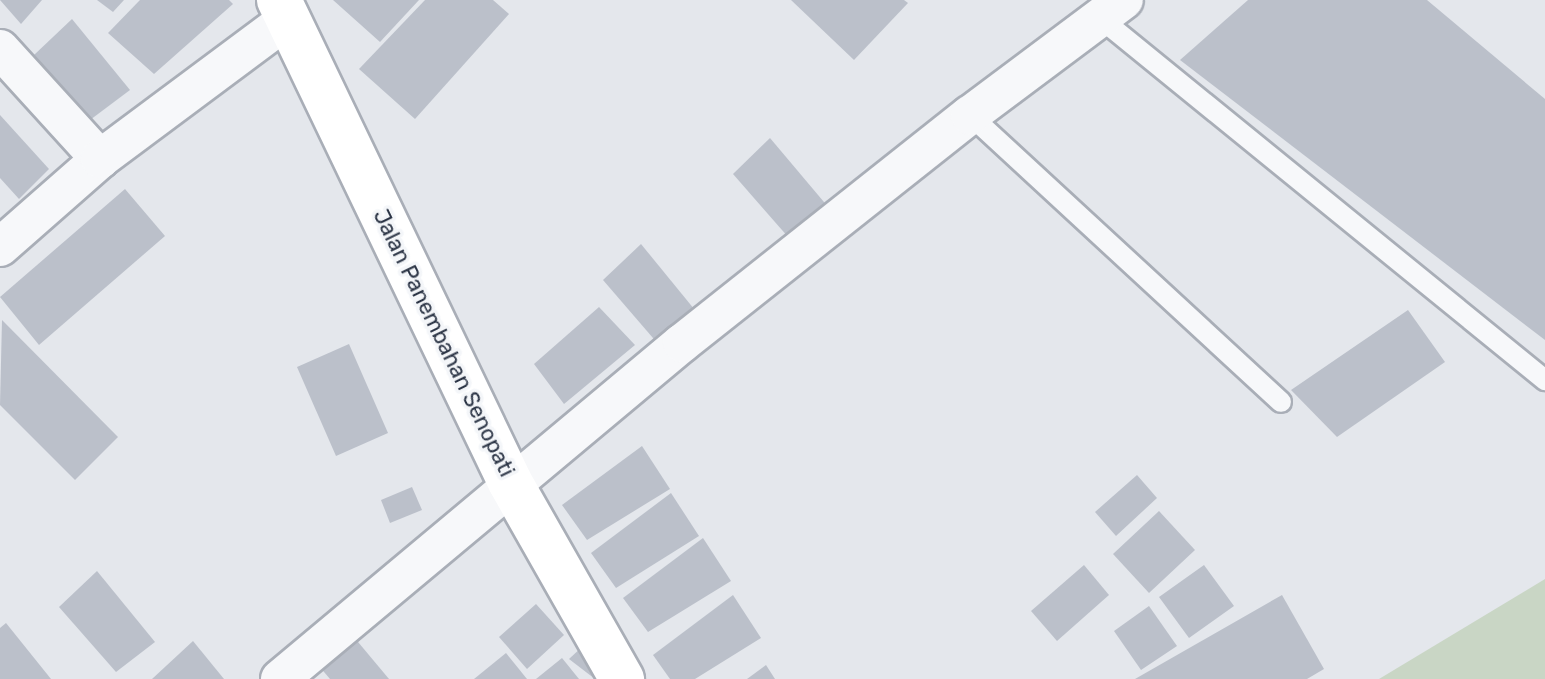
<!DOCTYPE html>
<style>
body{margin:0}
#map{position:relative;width:1545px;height:679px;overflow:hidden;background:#e4e7ec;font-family:Rubik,sans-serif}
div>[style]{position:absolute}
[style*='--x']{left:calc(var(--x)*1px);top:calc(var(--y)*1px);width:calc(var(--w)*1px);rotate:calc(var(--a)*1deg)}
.green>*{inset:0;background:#c9d6c5}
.building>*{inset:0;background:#bbc0ca}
.roads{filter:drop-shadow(2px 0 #a9aeb7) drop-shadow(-2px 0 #a9aeb7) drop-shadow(0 2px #a9aeb7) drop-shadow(0 -2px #a9aeb7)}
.lane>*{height:20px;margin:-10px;padding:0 10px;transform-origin:10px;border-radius:10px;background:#f7f8fa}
.street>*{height:38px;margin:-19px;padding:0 19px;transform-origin:19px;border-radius:19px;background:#f7f8fa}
.secondary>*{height:44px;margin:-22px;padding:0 22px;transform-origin:22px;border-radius:22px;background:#fff}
span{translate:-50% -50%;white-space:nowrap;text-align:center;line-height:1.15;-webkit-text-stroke:7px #f4f6f9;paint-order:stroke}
.street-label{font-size:22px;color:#2b3445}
</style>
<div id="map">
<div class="green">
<i style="clip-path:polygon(1545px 579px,1545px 679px,1379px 679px)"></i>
</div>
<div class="building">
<i style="clip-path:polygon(0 0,42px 0,21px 24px)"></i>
<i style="clip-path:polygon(97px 0,124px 0,113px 12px)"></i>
<i style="clip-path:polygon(140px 0,229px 0,233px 4px,154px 74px,108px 33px)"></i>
<i style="clip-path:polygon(333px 0,419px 0,380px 42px)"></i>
<i style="clip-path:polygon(425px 0,493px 0,509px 14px,415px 119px,359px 69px)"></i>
<i style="clip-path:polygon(791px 0,904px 0,908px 3px,854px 60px)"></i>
<i style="clip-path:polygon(1248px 0,1427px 0,1545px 99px,1545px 340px,1180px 60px)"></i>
<i style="clip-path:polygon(72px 19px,130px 90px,90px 120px,34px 55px)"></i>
<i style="clip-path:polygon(0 115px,49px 169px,19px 199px,0 178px)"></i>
<i style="clip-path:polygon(770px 138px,829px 208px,789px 238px,733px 174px)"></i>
<i style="clip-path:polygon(125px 189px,165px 236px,39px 345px,0 297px)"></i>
<i style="clip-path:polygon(641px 244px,699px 315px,659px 345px,603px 280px)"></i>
<i style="clip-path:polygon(599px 307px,635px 345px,564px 404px,534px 364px)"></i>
<i style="clip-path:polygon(1408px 310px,1445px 362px,1337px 437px,1291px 390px)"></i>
<i style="clip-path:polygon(2px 320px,118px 437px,75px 480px,0 405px)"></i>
<i style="clip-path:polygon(349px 344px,388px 433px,336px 456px,297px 367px)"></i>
<i style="clip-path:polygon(642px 446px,670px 489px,587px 540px,562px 505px)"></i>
<i style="clip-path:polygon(1137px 475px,1157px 498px,1116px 536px,1095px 512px)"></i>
<i style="clip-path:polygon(412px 487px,422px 510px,390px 523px,381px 500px)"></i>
<i style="clip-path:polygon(671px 493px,699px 536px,616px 588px,591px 553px)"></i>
<i style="clip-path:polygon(1159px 511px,1195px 550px,1149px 593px,1113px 554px)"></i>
<i style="clip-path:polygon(703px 538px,731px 581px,648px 632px,623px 598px)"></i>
<i style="clip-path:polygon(1084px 565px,1109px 595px,1057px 641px,1031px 611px)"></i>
<i style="clip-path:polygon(1204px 565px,1234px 606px,1189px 638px,1159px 597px)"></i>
<i style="clip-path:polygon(97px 571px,155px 642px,116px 672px,59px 607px)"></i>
<i style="clip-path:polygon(733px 595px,761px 638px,695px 679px,670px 679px,653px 655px)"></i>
<i style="clip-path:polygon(1282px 595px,1324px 669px,1307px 679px,1135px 679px)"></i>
<i style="clip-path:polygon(536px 604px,564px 635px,527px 669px,499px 637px)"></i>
<i style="clip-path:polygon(1149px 606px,1177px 646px,1141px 670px,1114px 631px)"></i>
<i style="clip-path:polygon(6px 623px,51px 679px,0 679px,0 628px)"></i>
<i style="clip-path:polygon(348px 630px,389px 679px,330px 679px,313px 659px)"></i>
<i style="clip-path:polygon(193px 641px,224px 679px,152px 679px)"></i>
<i style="clip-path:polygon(583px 646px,606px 668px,595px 679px,569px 659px)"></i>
<i style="clip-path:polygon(506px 653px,527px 679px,474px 679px)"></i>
<i style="clip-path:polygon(562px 658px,579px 679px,536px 679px)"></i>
<i style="clip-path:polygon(766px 665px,775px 679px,747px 679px)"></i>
</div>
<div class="roads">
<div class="lane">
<i style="--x:1100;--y:18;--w:574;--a:39.13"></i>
<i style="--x:970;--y:115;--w:423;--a:42.7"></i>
</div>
<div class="street">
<i style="--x:0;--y:49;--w:149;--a:47.7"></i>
<i style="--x:0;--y:247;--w:133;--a:-41.3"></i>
<i style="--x:100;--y:159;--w:234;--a:-36.7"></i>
<i style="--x:280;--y:679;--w:524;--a:-39.89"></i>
<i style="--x:682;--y:343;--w:367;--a:-38.4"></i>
<i style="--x:970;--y:115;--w:192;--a:-36.8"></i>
</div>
<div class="secondary">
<i style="--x:279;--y:0;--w:534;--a:64.39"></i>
<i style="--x:510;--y:482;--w:227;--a:60.4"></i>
</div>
</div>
<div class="street-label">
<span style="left:444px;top:343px;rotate:64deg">Jalan Panembahan Senopati</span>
</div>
</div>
